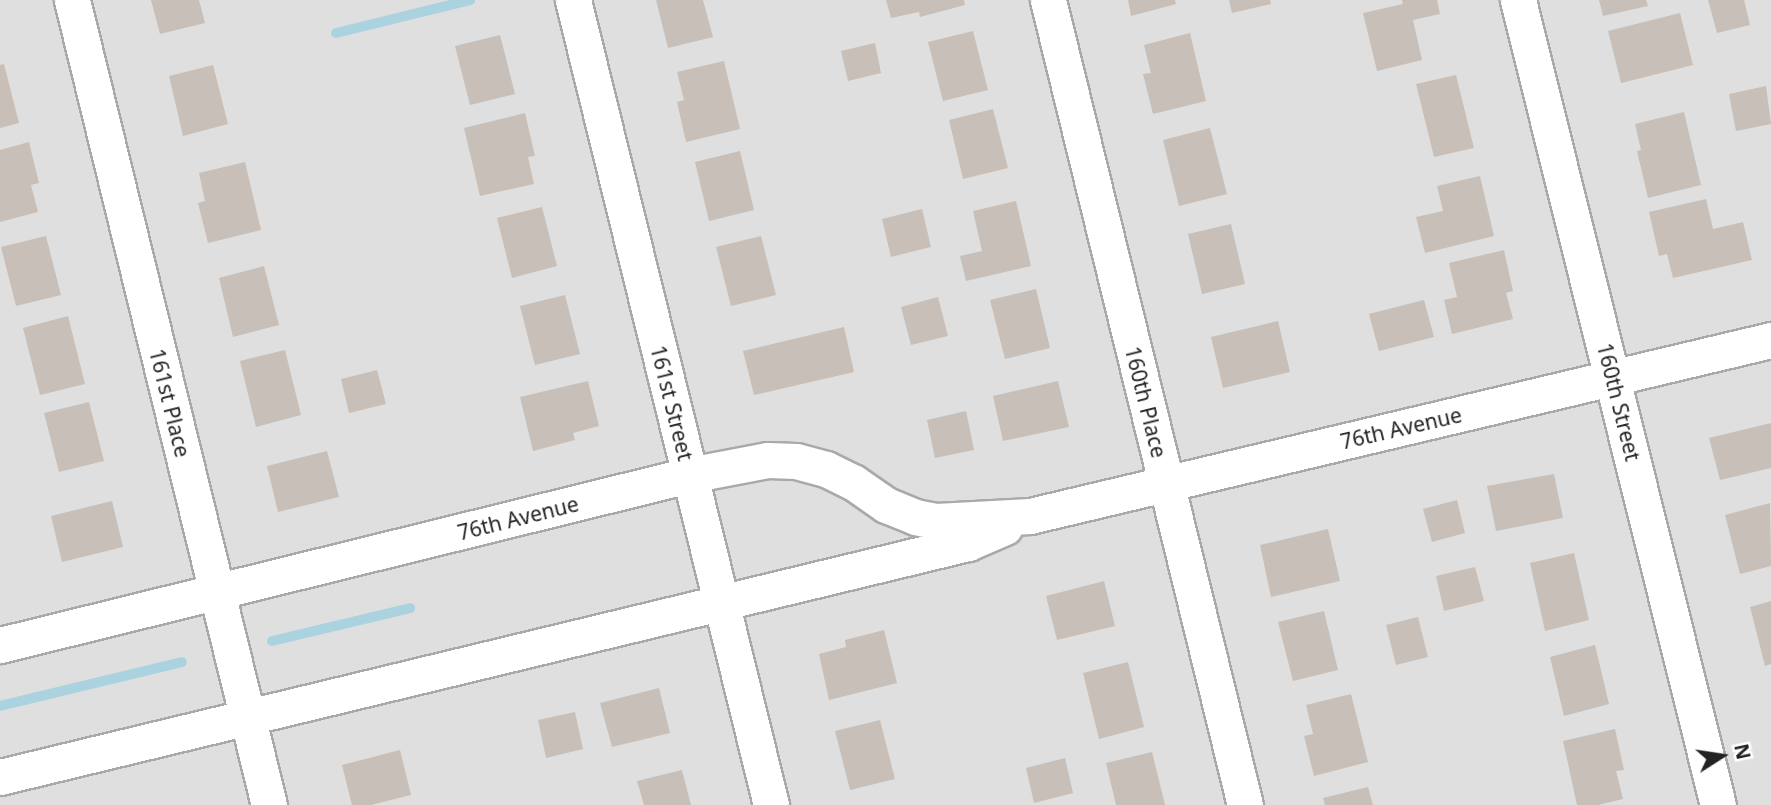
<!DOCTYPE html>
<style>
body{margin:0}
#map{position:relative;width:1771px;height:805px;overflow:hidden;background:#f2efe9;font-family:"Noto Sans",sans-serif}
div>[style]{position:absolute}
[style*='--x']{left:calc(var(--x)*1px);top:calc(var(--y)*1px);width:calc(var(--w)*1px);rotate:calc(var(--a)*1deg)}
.residential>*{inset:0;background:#e0dfdf}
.stream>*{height:10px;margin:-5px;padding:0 5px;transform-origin:5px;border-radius:5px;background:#aad3df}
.building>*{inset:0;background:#c7bfb8}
.roads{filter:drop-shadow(2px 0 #a9a9a9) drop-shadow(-2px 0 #a9a9a9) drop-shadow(0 2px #a9a9a9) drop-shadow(0 -2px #a9a9a9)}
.minor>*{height:35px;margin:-17.5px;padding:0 17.5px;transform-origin:17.5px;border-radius:17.5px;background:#fff}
span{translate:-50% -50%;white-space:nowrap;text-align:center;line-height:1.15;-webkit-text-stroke:5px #fff;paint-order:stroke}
.street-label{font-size:21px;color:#222}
.north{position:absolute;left:1687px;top:721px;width:70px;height:70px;-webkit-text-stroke:5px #fff;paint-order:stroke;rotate:78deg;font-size:19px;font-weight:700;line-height:28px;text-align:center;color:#222}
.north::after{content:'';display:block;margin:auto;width:24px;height:32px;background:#222;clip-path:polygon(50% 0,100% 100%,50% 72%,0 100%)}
</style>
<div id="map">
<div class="residential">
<i style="clip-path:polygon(0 0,1771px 0,1771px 805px,0 805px)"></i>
</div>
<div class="stream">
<i style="--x:336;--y:33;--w:138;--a:-13.8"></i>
<i style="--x:272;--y:641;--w:142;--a:-13.4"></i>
<i style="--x:0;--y:706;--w:187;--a:-13.6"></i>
</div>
<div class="building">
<i style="clip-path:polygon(151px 0,199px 0,205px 23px,160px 34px)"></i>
<i style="clip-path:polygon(656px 0,703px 0,713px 37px,668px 48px)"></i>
<i style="clip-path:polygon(886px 0,964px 0,965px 5px,920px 17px,919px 12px,891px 18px)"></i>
<i style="clip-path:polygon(1128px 0,1175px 0,1176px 4px,1131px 16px)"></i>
<i style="clip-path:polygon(1229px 0,1270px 0,1271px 4px,1232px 13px)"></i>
<i style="clip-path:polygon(1402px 0,1437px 0,1440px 14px,1413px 20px,1422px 60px,1377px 71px,1363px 13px,1403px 4px)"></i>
<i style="clip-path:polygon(1599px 0,1646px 0,1648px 6px,1603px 16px)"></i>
<i style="clip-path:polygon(1708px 0,1744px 0,1750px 25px,1717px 33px)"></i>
<i style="clip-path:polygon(1680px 13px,1693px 65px,1621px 83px,1608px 31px)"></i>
<i style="clip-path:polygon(973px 31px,988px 90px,943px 101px,928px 42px)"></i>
<i style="clip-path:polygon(1190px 33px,1206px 101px,1153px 114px,1143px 74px,1151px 73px,1144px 45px)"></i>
<i style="clip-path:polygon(500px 35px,515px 94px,470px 105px,455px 46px)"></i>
<i style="clip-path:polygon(875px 43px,881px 73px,848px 81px,841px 51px)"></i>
<i style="clip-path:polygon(724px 61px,740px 129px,686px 142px,677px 102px,684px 100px,677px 72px)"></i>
<i style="clip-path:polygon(4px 64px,19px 123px,0 128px,0 65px)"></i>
<i style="clip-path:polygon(213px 65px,228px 124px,183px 136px,169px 76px)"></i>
<i style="clip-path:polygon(1456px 75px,1474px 148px,1434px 157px,1416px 84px)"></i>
<i style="clip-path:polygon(1766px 86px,1771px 124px,1736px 131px,1729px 94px)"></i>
<i style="clip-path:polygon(993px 109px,1008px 168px,963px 179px,949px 120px)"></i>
<i style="clip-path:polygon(1684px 112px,1701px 185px,1648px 198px,1637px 151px,1641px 150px,1635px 124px)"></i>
<i style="clip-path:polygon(525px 113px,535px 156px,528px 157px,534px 184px,480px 196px,464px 128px)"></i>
<i style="clip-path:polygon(1210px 128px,1227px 194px,1179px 206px,1163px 140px)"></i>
<i style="clip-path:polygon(29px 142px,39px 183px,31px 185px,38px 212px,0 222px,0 150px)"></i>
<i style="clip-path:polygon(740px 151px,754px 210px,709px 221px,695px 162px)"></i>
<i style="clip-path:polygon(245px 162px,261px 230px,208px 243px,198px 203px,205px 201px,199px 173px)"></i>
<i style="clip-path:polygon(1480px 176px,1494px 236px,1425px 253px,1416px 217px,1443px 211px,1437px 186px)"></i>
<i style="clip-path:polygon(1706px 199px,1713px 229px,1743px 222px,1752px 260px,1673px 278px,1667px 254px,1659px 256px,1649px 212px)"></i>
<i style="clip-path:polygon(1016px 201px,1031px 266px,966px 281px,960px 256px,982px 251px,973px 211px)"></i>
<i style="clip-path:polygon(542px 207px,557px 266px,512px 278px,497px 218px)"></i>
<i style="clip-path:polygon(922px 209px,931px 247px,891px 257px,882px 219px)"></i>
<i style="clip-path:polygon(1231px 224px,1245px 284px,1202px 294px,1188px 234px)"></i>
<i style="clip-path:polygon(46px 236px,61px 295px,16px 306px,1px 247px)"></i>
<i style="clip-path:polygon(761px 236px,776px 295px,731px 306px,716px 247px)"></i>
<i style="clip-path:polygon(1504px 250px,1513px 291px,1506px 293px,1513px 319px,1452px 334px,1444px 300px,1457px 297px,1449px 263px)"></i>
<i style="clip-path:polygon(264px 266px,279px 325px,233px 337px,219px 278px)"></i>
<i style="clip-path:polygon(1036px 289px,1050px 348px,1005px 359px,990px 300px)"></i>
<i style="clip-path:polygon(565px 295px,580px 354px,535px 365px,520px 306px)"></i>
<i style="clip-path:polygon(938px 297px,948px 336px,911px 345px,901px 307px)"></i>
<i style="clip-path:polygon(1424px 300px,1434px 337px,1379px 351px,1369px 314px)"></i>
<i style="clip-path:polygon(68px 316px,85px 384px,40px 395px,23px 328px)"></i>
<i style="clip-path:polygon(1278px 321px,1290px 372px,1223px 388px,1211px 337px)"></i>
<i style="clip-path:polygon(844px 327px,854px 372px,754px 395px,743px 351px)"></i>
<i style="clip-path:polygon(285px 350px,301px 415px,256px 427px,240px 361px)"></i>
<i style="clip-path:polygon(377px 370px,386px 404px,349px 413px,341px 379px)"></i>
<i style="clip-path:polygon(588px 381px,599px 426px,573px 433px,575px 440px,533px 451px,520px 397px)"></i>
<i style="clip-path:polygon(1058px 381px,1069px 427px,1003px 441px,993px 396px)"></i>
<i style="clip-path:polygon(89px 402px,104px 461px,59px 472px,44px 413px)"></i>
<i style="clip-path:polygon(966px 411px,974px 450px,935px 458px,927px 420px)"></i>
<i style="clip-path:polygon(1771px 423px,1771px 468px,1720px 480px,1709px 438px)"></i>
<i style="clip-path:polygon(327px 451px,339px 497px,278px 512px,267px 466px)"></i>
<i style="clip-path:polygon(1554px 474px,1563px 518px,1496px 531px,1487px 486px)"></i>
<i style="clip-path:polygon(1457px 500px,1465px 533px,1432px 542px,1423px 509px)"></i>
<i style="clip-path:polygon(112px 501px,123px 547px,62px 562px,51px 516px)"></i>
<i style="clip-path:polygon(1770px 503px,1771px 566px,1740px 574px,1725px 515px)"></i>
<i style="clip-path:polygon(1328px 529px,1340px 581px,1271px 597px,1260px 545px)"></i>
<i style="clip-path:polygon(1574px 553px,1589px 620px,1545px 631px,1530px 563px)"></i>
<i style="clip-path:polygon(1475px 567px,1484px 601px,1444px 611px,1436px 576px)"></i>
<i style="clip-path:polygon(1104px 581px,1115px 626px,1057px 640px,1046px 596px)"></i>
<i style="clip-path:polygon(1771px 601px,1771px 664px,1765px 666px,1750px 607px)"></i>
<i style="clip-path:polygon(1324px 611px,1338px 670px,1293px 681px,1278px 622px)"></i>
<i style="clip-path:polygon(1418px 617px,1428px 657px,1396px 665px,1386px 625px)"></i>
<i style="clip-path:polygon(884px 630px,897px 683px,829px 700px,819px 654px,846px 647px,845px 640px)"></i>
<i style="clip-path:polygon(1595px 645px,1609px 704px,1564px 716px,1550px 657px)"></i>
<i style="clip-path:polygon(1128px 662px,1144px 727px,1099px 739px,1083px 673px)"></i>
<i style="clip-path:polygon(659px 688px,670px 733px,612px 747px,600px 703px)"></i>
<i style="clip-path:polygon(1351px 694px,1368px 762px,1314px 776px,1304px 736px,1313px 734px,1306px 705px)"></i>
<i style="clip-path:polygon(575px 712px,583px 749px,546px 758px,538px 720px)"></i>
<i style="clip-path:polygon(880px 720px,895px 779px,850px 790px,835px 731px)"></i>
<i style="clip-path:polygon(1615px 729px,1624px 770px,1616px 771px,1623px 799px,1598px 805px,1577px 805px,1563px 741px)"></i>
<i style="clip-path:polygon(400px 750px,411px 795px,371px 805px,352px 805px,342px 765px)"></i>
<i style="clip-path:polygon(1152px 752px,1165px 805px,1116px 805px,1106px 763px)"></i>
<i style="clip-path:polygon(1065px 758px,1073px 793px,1034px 803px,1026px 768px)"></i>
<i style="clip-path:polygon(682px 770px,691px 805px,644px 805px,637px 781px)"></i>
<i style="clip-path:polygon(1368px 787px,1373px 805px,1325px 805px,1323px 798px)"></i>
</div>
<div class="roads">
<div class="minor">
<i style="--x:72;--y:0;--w:829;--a:76.25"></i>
<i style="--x:573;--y:0;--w:829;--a:76.18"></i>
<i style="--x:1048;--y:0;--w:829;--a:76.25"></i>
<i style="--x:1518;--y:0;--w:829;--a:76.05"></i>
<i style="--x:0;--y:645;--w:710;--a:-13.86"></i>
<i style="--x:689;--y:475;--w:80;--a:-10.8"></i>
<i style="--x:768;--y:460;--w:28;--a:2"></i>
<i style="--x:796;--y:461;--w:31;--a:15"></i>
<i style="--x:826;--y:469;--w:30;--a:26"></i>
<i style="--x:853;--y:482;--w:40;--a:34.9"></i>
<i style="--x:886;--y:505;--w:31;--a:22"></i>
<i style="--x:915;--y:517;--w:21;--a:11"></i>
<i style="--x:936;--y:521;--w:94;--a:-3"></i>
<i style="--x:1030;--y:516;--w:762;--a:-13.36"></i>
<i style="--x:0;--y:777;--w:996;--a:-13.59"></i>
<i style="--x:968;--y:543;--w:40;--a:-23.4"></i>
</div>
</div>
<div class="street-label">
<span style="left:1146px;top:402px;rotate:76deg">160th Place</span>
<span style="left:1619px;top:402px;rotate:76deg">160th Street</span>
<span style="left:170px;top:403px;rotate:76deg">161st Place</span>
<span style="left:672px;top:403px;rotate:76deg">161st Street</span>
<span style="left:1401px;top:428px;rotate:-13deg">76th Avenue</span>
<span style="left:518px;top:518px;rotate:-14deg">76th Avenue</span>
</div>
<div class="north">N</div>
</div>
